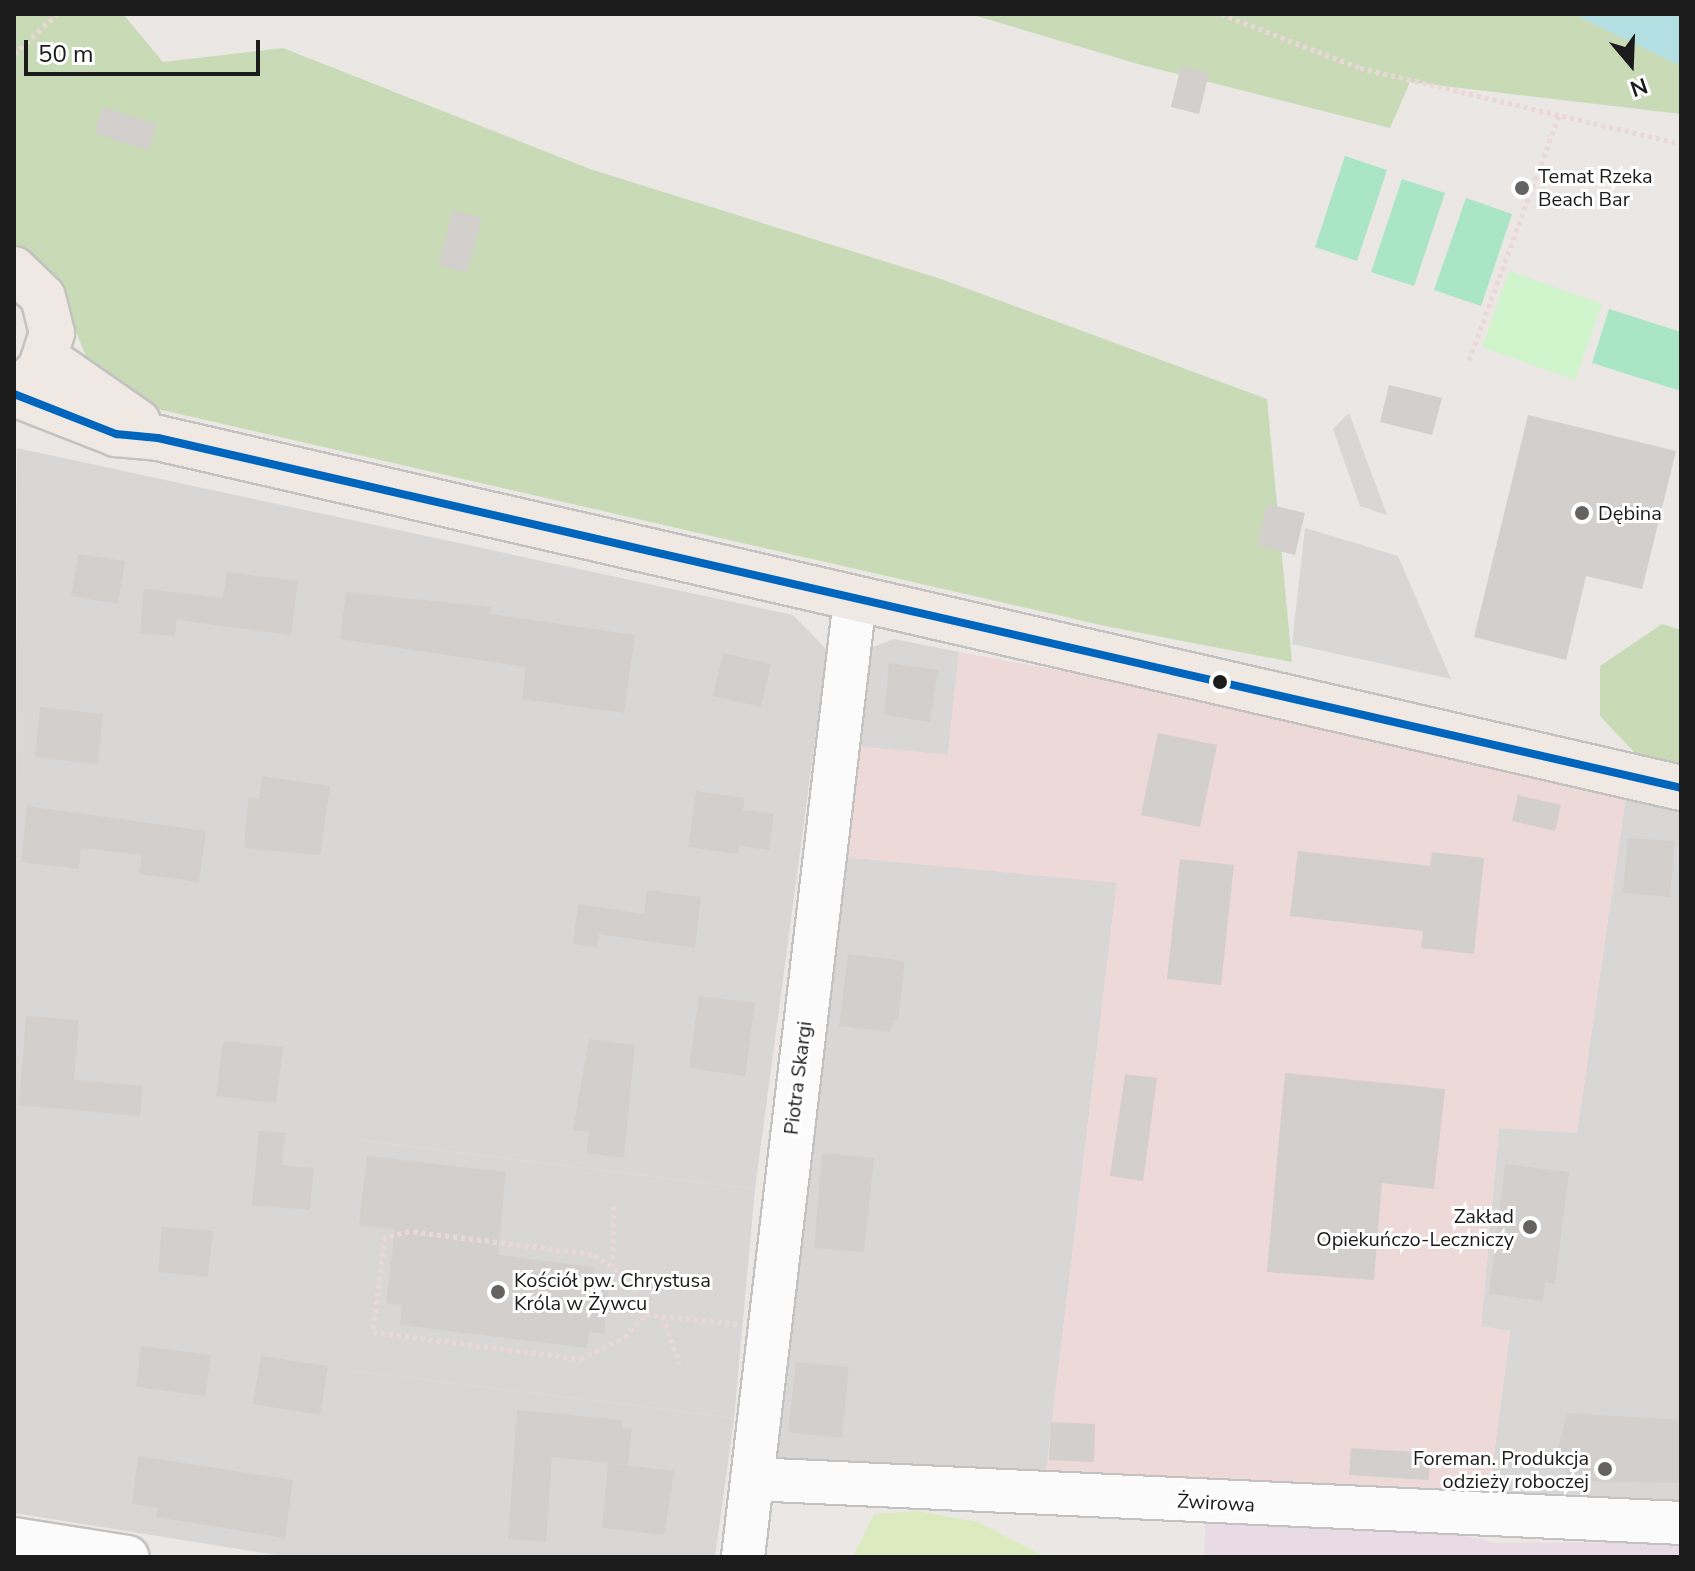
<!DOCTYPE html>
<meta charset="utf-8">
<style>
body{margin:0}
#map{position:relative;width:1695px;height:1571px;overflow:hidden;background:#eae7e4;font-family:"Nunito Sans",sans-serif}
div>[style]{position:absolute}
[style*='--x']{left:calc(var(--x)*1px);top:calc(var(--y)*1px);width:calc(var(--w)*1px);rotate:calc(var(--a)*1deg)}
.residential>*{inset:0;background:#d9d7d6}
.commercial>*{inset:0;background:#eed9d9}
.industrial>*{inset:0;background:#e9dbe6}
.religious>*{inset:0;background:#d8d7d6}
.grass>*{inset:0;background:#dcebbf}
.forest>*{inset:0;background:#c8dbb6}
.park>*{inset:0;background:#d0f4cc}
.pitch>*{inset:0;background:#aae6c6}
.water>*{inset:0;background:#b3dee2}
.building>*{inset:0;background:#d3cfcc}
.path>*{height:5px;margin-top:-2.5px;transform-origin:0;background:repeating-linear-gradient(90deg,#ebd7d7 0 4px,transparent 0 8px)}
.roads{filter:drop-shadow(2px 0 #c3c2c0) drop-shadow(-2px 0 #c3c2c0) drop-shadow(0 2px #c3c2c0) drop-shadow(0 -2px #c3c2c0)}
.minor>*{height:42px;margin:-21px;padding:0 21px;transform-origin:21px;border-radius:21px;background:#fcfbfb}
.major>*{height:44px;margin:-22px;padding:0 22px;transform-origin:22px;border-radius:22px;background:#f0e9e3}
.bus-1>*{height:8px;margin:-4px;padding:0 4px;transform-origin:4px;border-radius:4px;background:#0065bd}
.dots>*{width:22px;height:22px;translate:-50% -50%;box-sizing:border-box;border:4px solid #fff;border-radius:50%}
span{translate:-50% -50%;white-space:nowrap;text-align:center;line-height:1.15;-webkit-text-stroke:6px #fff;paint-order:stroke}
.poi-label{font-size:20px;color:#1c1c1c}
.left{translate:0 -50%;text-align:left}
.right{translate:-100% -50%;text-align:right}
.street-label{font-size:20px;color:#1c1c1c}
.frame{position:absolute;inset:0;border:16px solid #1c1c1c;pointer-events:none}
.north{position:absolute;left:1591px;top:24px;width:80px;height:80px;-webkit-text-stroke:6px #fff;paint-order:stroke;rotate:161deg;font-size:22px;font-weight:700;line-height:32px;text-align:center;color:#1c1c1c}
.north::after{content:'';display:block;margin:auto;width:28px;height:36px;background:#1c1c1c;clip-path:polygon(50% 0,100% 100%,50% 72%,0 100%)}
.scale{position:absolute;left:24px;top:40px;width:236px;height:36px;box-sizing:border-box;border:4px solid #1c1c1c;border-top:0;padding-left:10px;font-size:24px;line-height:28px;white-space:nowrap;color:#1c1c1c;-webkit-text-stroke:6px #fff;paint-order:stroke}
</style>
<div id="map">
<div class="residential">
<i style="clip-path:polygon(17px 448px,793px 615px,827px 650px,755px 1189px,357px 1140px,347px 1370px,734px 1418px,715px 1557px,289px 1557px,14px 1513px)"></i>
<i style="clip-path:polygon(894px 639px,959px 652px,948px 755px,855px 746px,870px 648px)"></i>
<i style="clip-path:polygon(1629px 776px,1681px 788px,1681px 1511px,1488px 1501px,1510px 1331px,1481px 1327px,1499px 1128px,1577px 1132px)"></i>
<i style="clip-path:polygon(844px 857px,1117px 882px,1046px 1472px,777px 1464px)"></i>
</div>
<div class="commercial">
<i style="clip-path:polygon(959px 652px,1629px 776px,1577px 1133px,1499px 1128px,1481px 1326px,1510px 1331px,1488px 1501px,1046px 1472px,1117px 883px,844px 857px,855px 746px,948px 755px)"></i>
</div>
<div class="industrial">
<i style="clip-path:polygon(1206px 1515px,1446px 1532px,1496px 1543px,1681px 1542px,1681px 1557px,1204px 1557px)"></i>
</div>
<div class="religious">
<i style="clip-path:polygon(1349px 413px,1387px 515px,1360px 506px,1333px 429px)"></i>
<i style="clip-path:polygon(1305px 528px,1398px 556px,1451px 679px,1292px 644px)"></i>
<i style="clip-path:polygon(357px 1140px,755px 1189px,734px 1418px,347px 1370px,330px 1357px)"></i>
</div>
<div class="grass">
<i style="clip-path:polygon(917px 1511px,978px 1522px,1045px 1557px,853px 1557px,874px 1514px)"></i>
</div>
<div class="forest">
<i style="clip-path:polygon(14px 14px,123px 14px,163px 62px,283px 48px,590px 169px,941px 279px,1267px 399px,1292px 662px,1105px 626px,149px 407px,90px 366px,56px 284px,14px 255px)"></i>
<i style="clip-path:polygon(970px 14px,1574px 14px,1681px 66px,1681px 114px,1410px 82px,1390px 128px,1138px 64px)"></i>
<i style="clip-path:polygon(1662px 624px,1681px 630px,1681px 764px,1636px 754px,1600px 716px,1600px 666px)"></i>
</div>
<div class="park">
<i style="clip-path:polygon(1509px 271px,1602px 304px,1575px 380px,1482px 347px)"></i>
</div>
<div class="pitch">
<i style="clip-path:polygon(1345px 156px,1387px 170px,1357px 261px,1315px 247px)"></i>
<i style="clip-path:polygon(1402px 179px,1445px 193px,1414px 286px,1371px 272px)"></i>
<i style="clip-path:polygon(1466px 198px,1512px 214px,1481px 306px,1434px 290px)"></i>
<i style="clip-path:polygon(1609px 309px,1681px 332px,1681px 391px,1592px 363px)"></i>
</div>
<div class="water">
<i style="clip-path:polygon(1574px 14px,1681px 14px,1681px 66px,1608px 31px)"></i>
</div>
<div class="building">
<i style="clip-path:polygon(1181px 66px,1209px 73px,1199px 114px,1171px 107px)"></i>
<i style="clip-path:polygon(103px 107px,157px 124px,149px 151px,94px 133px)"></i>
<i style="clip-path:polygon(453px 210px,482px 218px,467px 273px,438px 265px)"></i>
<i style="clip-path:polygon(1389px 385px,1442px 398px,1432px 435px,1380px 422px)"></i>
<i style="clip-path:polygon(1528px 415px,1676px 451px,1642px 589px,1586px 576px,1566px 660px,1474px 637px)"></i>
<i style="clip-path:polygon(1267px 504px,1305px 513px,1295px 555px,1257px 545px)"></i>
<i style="clip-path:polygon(78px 554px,125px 561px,118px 604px,71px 596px)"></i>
<i style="clip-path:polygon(227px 572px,298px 581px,291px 635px,177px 620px,175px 636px,140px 633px,144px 589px,223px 598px)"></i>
<i style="clip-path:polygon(346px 592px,491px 607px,490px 614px,635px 635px,624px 713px,522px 699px,526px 667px,340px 639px)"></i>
<i style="clip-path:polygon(723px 653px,771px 664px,761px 707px,713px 696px)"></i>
<i style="clip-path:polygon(889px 663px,938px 670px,930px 722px,884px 715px)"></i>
<i style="clip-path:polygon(40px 707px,103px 714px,98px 764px,35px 757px)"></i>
<i style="clip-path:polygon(1158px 733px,1217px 745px,1200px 827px,1141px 815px)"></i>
<i style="clip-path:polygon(262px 776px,330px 786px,320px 855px,244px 848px,248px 798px,259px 799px)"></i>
<i style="clip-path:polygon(696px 791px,745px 798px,743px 810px,774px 814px,769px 850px,739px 846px,738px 854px,688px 847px)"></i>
<i style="clip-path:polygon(1518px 795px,1561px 805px,1555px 831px,1512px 821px)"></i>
<i style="clip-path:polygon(27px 806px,206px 831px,199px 882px,139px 874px,142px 855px,81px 848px,79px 869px,21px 862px)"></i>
<i style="clip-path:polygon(1628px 838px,1675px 841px,1670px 897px,1623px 893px)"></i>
<i style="clip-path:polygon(1298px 851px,1430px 866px,1432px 852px,1484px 858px,1474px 954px,1421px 948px,1423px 931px,1290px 916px)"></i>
<i style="clip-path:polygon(1180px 859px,1234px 865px,1221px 985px,1167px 979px)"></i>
<i style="clip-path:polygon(647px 890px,701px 897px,695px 948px,599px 934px,597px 947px,573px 944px,578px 904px,644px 914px)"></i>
<i style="clip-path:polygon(848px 954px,905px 961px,898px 1021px,893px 1020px,891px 1032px,839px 1026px)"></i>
<i style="clip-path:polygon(699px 996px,755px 1003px,745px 1076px,689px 1068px)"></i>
<i style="clip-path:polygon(26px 1016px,79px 1020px,74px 1080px,143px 1086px,140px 1116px,19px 1105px)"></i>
<i style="clip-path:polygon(589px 1039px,635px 1045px,624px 1158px,586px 1153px,589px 1132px,573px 1130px)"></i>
<i style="clip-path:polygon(223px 1041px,283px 1047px,276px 1103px,216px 1096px)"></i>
<i style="clip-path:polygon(1285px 1073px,1445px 1089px,1434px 1189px,1382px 1183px,1374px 1280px,1267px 1272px)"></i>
<i style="clip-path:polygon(1125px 1074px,1157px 1078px,1143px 1181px,1110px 1176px)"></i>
<i style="clip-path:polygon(259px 1131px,285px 1133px,282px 1165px,314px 1168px,310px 1210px,252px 1205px)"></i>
<i style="clip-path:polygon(822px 1153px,874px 1158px,864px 1252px,814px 1248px)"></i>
<i style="clip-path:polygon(367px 1156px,506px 1172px,498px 1255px,594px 1267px,593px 1278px,610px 1281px,604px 1334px,589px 1332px,587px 1348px,400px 1325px,402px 1305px,386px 1303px,395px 1229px,359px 1225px)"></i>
<i style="clip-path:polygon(1505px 1164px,1569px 1172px,1555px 1284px,1545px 1283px,1543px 1301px,1489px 1294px)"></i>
<i style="clip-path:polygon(162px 1227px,213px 1231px,208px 1277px,158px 1272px)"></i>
<i style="clip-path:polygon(141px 1346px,211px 1355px,205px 1396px,136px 1387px)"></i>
<i style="clip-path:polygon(261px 1356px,328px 1366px,320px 1415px,253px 1404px)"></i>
<i style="clip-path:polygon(796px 1362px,849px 1367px,842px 1438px,788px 1432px)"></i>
<i style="clip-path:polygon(517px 1410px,622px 1420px,622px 1428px,632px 1429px,628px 1465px,552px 1457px,546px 1542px,508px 1539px)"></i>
<i style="clip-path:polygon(1567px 1413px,1681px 1420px,1681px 1483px,1571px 1481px,1557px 1453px)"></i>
<i style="clip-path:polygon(1051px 1422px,1095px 1424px,1094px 1462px,1049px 1460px)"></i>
<i style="clip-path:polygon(1351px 1448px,1430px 1453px,1429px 1480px,1349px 1475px)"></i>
<i style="clip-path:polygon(138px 1456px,293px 1480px,285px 1538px,156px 1517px,158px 1508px,132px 1504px)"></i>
<i style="clip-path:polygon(608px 1463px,674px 1471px,664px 1535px,602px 1528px)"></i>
</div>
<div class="path">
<i style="--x:1221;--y:14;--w:149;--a:21.2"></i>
<i style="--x:1360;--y:68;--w:330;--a:13.3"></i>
<i style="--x:14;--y:54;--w:59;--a:-42.9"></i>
<i style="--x:1469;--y:360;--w:260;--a:-69.8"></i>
<i style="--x:612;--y:1266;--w:60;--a:-88.1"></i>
<i style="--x:646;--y:1314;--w:37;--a:-114"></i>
<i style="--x:631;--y:1280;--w:47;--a:-146.3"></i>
<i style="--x:592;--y:1254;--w:184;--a:-172.8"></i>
<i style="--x:409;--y:1231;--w:25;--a:166"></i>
<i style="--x:385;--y:1237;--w:96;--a:97.2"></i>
<i style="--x:373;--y:1332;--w:210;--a:7.4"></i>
<i style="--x:581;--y:1359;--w:49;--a:-26.6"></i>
<i style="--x:625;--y:1337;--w:31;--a:-48"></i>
<i style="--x:646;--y:1314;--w:92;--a:6.3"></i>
<i style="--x:663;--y:1316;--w:50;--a:71.2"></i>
</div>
<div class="roads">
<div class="minor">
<i style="--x:752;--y:1479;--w:930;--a:2.71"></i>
<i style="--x:14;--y:1539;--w:115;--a:9"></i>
<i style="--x:743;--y:1557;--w:965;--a:-83.33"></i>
</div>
<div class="major">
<i style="--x:14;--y:269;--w:40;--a:44"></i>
<i style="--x:43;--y:297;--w:37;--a:76"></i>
<i style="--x:52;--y:333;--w:38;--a:108"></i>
<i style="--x:40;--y:369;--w:36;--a:136"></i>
<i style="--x:46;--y:358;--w:112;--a:34.8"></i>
<i style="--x:14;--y:394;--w:110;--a:21.4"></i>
<i style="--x:116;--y:434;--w:42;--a:5.4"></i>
<i style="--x:158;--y:438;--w:1563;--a:12.94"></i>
</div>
</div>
<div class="bus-1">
<i style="--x:14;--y:394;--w:110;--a:21.4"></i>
<i style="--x:116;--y:434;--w:42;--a:5.4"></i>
<i style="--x:158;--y:438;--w:1563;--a:12.94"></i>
</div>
<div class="dots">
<i style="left:1522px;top:188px;background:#646362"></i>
<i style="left:1582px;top:513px;background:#646362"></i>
<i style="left:1220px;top:682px;background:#1c1c1c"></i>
<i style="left:1530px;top:1227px;background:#646362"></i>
<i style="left:498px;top:1292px;background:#646362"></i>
<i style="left:1605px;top:1469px;background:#646362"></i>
</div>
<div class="poi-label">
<span class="left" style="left:1538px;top:188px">Temat Rzeka<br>Beach Bar</span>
<span class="left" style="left:1598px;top:513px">Dębina</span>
<span class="right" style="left:1514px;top:1228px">Zakład<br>Opiekuńczo-Leczniczy</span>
<span class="left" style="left:514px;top:1292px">Kościół pw. Chrystusa<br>Króla w Żywcu</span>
<span class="right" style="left:1589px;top:1470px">Foreman. Produkcja<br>odzieży roboczej</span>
</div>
<div class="street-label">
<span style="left:798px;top:1078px;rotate:-83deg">Piotra Skargi</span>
<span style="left:1216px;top:1503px;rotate:3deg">Żwirowa</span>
</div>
<div class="frame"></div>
<div class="north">N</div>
<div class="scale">50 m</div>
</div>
